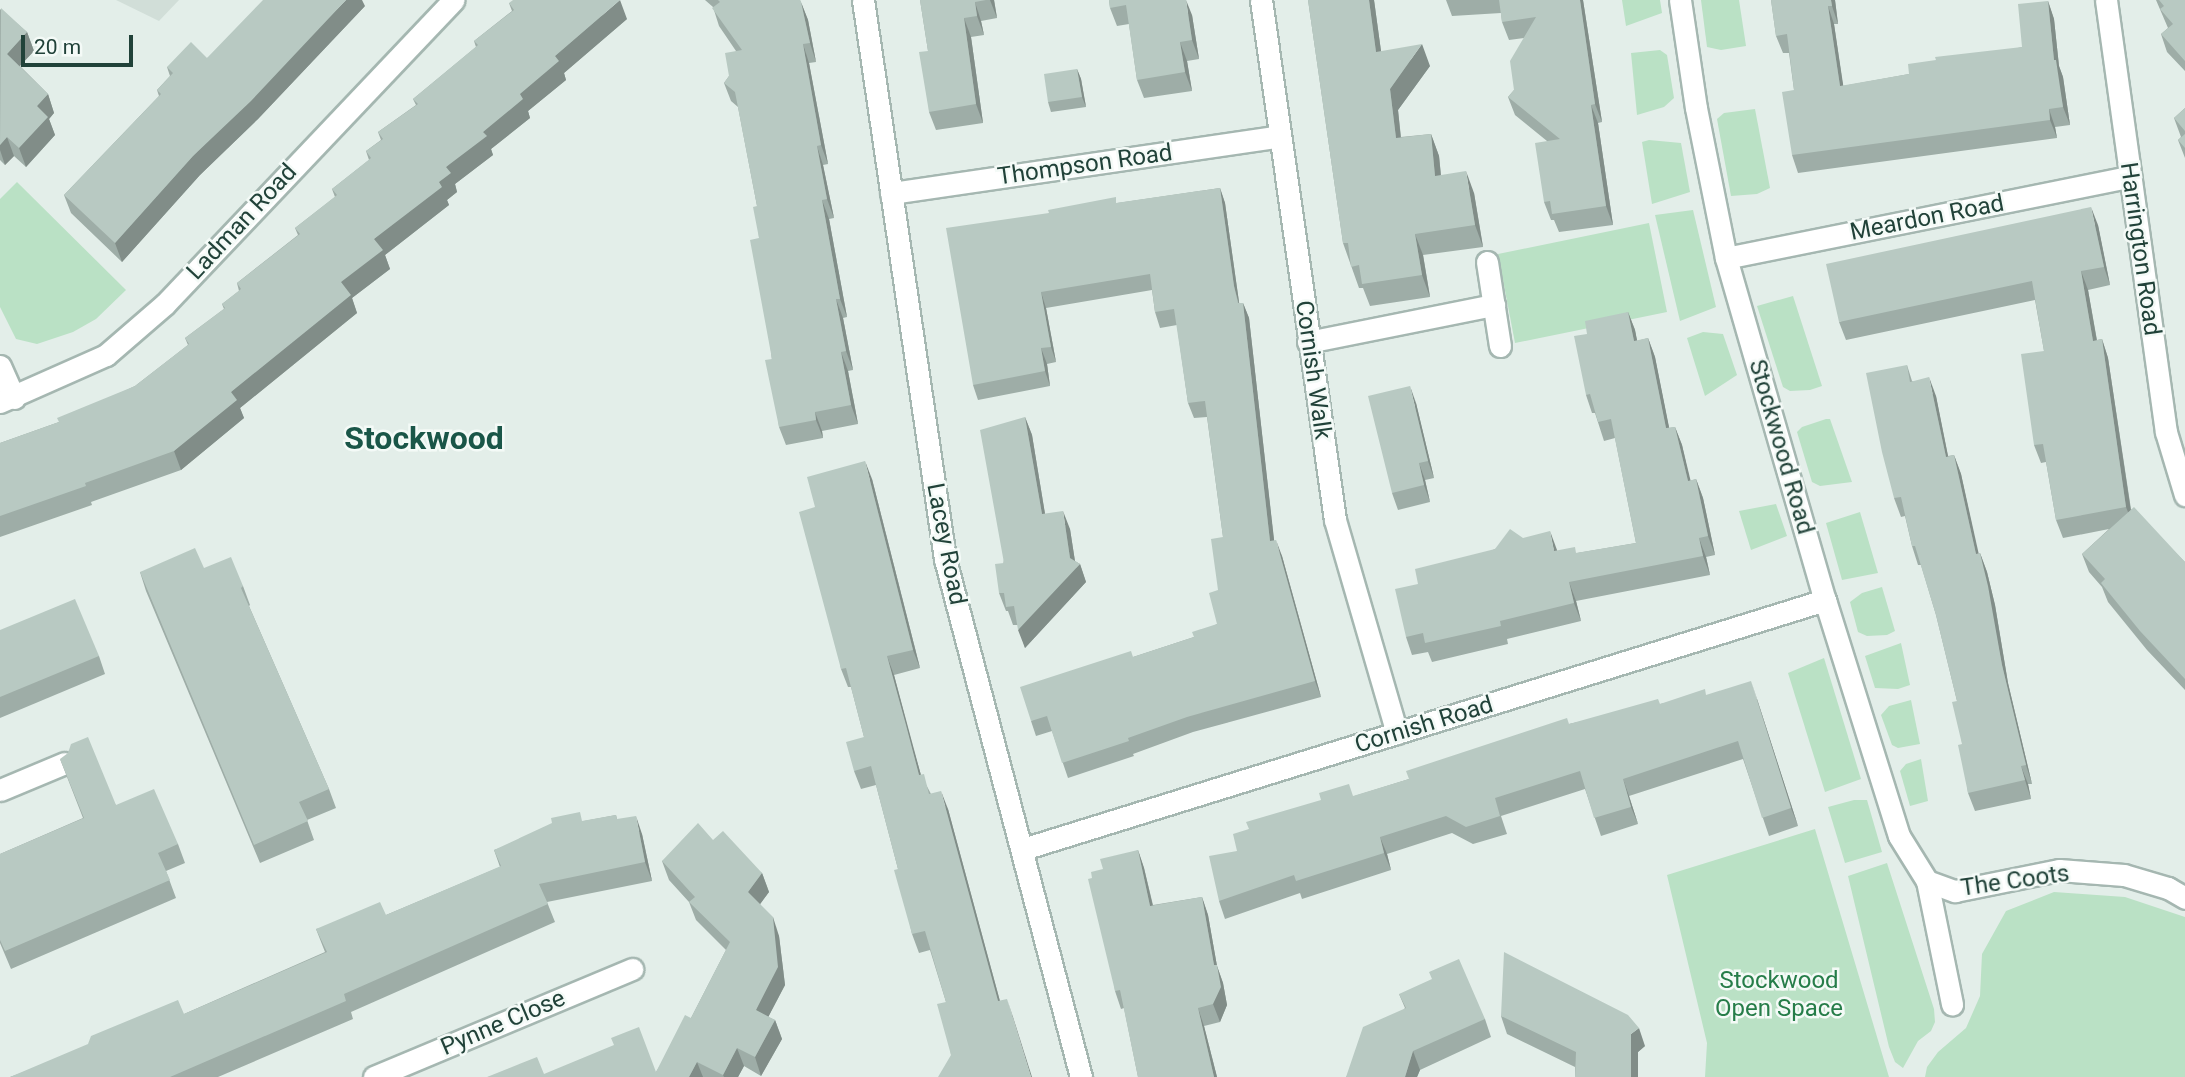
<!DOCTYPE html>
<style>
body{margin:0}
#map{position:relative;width:2185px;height:1077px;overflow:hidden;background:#e3eee9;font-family:Roboto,sans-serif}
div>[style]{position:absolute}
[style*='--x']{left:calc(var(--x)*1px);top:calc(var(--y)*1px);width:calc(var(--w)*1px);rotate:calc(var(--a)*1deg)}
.built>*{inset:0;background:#d1ded8}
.green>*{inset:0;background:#bae1c5}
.roads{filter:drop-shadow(2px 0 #a5b7b1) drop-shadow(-2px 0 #a5b7b1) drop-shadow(0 2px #a5b7b1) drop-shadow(0 -2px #a5b7b1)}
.minor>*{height:21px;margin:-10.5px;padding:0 10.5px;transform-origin:10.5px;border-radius:10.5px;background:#fff}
.wall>*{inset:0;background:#9eada7}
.shaded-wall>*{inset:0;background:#818d88}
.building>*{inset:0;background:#b8c9c2}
span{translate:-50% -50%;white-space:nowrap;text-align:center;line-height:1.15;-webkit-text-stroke:5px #f4faf7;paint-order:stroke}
.street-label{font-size:24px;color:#214239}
.park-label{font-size:24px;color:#267d49}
.district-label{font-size:32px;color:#1a5648;font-weight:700}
.scale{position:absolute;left:21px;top:35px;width:112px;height:32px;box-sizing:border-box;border:4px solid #214239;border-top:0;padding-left:9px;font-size:21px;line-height:24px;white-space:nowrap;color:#214239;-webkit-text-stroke:5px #f4faf7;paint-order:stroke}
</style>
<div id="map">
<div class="built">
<i style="clip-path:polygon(116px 0,179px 0,159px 21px)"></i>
</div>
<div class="green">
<i style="clip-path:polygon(1622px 0,1660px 0,1662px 13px,1626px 26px)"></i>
<i style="clip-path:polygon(1701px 0,1739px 0,1746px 46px,1721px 50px,1707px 47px)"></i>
<i style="clip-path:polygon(1660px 50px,1667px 55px,1674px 98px,1664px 107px,1637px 115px,1631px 53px)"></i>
<i style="clip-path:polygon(1755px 109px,1770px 188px,1757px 194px,1731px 196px,1717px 119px,1724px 113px)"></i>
<i style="clip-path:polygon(1649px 140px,1681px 143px,1690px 192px,1652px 204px,1642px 142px)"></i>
<i style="clip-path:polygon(17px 182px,126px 290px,96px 319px,73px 332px,37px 344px,16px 339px,0 307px,0 199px)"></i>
<i style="clip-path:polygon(1693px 210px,1716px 307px,1680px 321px,1655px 215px)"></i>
<i style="clip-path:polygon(1649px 223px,1667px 312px,1515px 343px,1498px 254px)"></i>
<i style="clip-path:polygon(1793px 296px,1822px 386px,1810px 390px,1790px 391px,1783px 387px,1757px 306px)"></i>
<i style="clip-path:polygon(1703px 332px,1723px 334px,1737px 375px,1705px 396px,1687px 338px)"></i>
<i style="clip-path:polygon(1826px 419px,1830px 419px,1852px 482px,1820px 486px,1812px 482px,1797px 432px,1802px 427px)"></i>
<i style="clip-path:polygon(1776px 504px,1787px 536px,1751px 550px,1739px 511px)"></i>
<i style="clip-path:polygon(1860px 512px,1878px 573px,1842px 580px,1826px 523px)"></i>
<i style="clip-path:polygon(1882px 587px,1895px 631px,1887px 635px,1867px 636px,1858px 632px,1850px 602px,1862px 593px)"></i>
<i style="clip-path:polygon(1901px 643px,1910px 685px,1898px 689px,1875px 688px,1865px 656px)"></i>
<i style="clip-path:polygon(1824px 658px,1861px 779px,1825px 792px,1788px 673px)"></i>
<i style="clip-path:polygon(1911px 700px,1920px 744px,1898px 748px,1892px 745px,1881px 715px,1889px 706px)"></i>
<i style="clip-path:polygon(1921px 759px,1928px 801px,1910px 806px,1900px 771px,1906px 764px)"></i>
<i style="clip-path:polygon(1854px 800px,1867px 800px,1882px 852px,1845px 863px,1828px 807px)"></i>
<i style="clip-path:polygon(1815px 829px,1889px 1077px,1705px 1077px,1707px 1043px,1667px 875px)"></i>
<i style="clip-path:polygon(1887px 863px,1934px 1009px,1935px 1022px,1931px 1031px,1918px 1041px,1903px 1068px,1895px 1062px,1889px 1047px,1848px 876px)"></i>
<i style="clip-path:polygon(2054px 892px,2125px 897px,2185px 917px,2185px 1077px,1925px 1077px,1927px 1067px,1938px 1052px,1966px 1028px,1980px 996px,1982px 954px,2006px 911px)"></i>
</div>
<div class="roads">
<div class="minor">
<i style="--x:863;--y:0;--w:565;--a:81.65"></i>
<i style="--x:945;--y:559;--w:536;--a:75.29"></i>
<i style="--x:1261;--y:0;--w:525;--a:81.9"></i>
<i style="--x:1335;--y:520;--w:222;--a:73.8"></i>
<i style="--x:1680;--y:0;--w:109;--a:81.6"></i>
<i style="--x:1696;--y:108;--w:153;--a:78.7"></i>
<i style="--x:1726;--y:258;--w:356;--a:73.9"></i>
<i style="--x:1825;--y:600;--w:247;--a:72.6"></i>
<i style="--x:1899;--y:836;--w:53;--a:58.1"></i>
<i style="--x:1927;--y:881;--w:126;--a:78.5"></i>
<i style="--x:2106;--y:0;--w:436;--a:82.1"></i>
<i style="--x:2166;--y:432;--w:66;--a:73.2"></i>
<i style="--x:891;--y:193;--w:393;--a:-8.3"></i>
<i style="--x:1726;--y:258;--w:411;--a:-11.4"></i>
<i style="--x:1487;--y:262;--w:85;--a:81.2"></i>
<i style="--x:1308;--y:342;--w:190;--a:-11.3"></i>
<i style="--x:0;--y:366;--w:35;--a:66"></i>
<i style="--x:0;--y:402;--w:116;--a:-23.9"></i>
<i style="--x:106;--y:355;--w:78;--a:-40.8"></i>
<i style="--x:165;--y:304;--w:419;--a:-46.5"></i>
<i style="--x:0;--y:790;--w:70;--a:-22.6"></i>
<i style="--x:1023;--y:849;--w:840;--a:-17.25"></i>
<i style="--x:1927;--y:881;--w:30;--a:20"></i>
<i style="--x:1955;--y:891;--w:106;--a:-11.4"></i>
<i style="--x:2059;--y:870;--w:65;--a:4.4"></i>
<i style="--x:2124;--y:875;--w:46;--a:16.5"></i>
<i style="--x:2168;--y:888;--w:20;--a:30"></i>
<i style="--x:374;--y:1077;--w:280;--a:-22.7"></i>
</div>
</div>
<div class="wall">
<i style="clip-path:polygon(705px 0,800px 0,808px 20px,816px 62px,809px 63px,828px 164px,823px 165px,834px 218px,829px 219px,847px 317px,843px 318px,853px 370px,848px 371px,858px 424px,822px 431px,823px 438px,786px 445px,779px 427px,759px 238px,757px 206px,738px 107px,731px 101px,724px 83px,729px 76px,736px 51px,719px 26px,713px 7px)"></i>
<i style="clip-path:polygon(920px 0,994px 0,997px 18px,981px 21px,984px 35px,971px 37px,983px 123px,936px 130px,929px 112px,928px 51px)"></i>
<i style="clip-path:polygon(1109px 0,1192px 15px,1199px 59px,1187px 61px,1192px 91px,1144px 98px,1137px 80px,1129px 24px,1117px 26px,1110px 8px)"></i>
<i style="clip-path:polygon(1308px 0,1374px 0,1381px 51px,1430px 66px,1398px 110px,1401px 137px,1431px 134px,1439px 156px,1441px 175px,1474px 193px,1483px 247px,1423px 255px,1430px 297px,1370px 306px,1363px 288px,1359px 288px,1343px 243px)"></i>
<i style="clip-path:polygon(1446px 0,1583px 0,1602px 122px,1598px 123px,1613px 225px,1559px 232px,1554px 220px,1551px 220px,1544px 202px,1547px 141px,1515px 115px,1508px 97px,1514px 90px,1524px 38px,1509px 40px,1502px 22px,1501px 13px,1452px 16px)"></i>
<i style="clip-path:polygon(1771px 0,1835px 0,1838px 24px,1834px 24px,1843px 86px,1909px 74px,2022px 47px,2048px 1px,2054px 19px,2059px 66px,2063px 77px,2070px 125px,2055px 127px,2057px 138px,1798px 173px,1792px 155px,1794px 90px,1789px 53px,1783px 53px,1776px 36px)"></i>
<i style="clip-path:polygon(2156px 0,2185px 0,2185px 71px,2167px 52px,2161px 34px,2168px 28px)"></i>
<i style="clip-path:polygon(509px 3px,627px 19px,564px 73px,566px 80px,528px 111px,530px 118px,491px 149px,493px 155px,455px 184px,457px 192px,447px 200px,449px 205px,385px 255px,390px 269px,352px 298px,357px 313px,240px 408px,244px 418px,181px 470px,91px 502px,92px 505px,0 537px,0 443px,59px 422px,135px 386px,188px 345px,185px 338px,224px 309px,222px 304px,239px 291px,237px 283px,298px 235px,295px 228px,335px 197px,332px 189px,369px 160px,366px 151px,381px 140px,378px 132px,416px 105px,413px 99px,476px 47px,474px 41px,512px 11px)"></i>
<i style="clip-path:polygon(365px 6px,258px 119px,200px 175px,122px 262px,71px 213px,64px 195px,159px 96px,157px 90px,170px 76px,167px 67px,207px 58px)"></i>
<i style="clip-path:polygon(0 9px,27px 32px,34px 51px,20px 66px,48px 94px,54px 113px,49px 119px,55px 135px,26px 167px,14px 156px,5px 165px,0 160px)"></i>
<i style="clip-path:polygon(1077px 69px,1081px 79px,1086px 107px,1051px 112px,1048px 102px)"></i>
<i style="clip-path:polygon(2185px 108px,2185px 158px,2178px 140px,2181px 137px,2174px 118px)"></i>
<i style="clip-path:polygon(1220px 188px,1225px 203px,1239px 302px,1239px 303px,1243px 303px,1249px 318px,1274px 541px,1282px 556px,1321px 697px,1193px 732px,1133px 754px,1134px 756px,1068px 778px,1052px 731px,1036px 736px,1031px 721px,1133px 657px,1194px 637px,1217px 624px,1218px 590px,1223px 537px,1207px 417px,1194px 418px,1188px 403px,1177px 325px,1160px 328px,1155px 312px,1152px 290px,1046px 308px,1056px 362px,1047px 364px,1050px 386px,978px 400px,973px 385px,1049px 213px)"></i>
<i style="clip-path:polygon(2098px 225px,2110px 285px,2088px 290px,2097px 340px,2102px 339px,2108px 358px,2131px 509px,2185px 562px,2185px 690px,2147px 650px,2108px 602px,2102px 587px,2089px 572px,2082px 554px,2109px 529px,2063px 538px,2056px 520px,2046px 462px,2041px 463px,2034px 445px,2044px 351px,2035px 300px,1846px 340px,1839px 322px)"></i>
<i style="clip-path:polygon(1628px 312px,1635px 330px,1637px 341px,1648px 338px,1655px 357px,1669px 428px,1675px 427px,1682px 445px,1690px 481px,1696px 479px,1703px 498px,1715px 555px,1706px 557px,1710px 575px,1576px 601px,1581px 621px,1507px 639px,1508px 644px,1432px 662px,1428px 652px,1412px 655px,1406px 637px,1418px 584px,1495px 549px,1523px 538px,1557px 551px,1577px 553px,1636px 543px,1615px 438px,1604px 441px,1595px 413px,1592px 413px,1586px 395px,1587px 334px)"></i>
<i style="clip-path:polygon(1907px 365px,1912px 381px,1936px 396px,1948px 456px,1954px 455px,1961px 474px,1978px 554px,1980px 553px,1987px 572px,1995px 605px,2008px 683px,2032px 784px,2028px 784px,2031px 799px,1975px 811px,1968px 793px,1957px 701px,1936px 615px,1921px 565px,1918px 565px,1912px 546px,1905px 516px,1901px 517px,1894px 498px)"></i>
<i style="clip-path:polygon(1416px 403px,1434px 478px,1425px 480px,1430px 502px,1398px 510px,1392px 493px)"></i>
<i style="clip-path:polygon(1025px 417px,1032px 435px,1045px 514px,1070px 529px,1075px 561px,1080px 564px,1086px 582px,1025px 648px,1018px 625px,1013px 625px,1008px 611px,1006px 611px,999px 593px)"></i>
<i style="clip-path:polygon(872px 479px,920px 668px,894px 675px,912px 744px,921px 775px,931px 794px,948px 809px,1000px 1001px,1013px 1017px,951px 1055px,946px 1002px,930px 950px,919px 953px,912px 934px,898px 869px,876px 785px,861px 789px,854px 771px,864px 737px,851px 687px,848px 687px,841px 669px,815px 507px)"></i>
<i style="clip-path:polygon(204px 568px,243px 586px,250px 605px,249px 606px,329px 789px,336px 808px,307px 820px,314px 840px,260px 863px,146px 591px,140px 572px)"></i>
<i style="clip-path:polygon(0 630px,99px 656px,105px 674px,0 718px)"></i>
<i style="clip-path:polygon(1706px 695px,1757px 699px,1798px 826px,1769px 836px,1743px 759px,1629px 796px,1638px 824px,1601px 836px,1585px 789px,1501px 816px,1507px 834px,1473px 844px,1452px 833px,1387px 854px,1391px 870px,1302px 899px,1300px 893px,1225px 919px,1219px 901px,1237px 851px,1249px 829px,1409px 779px,1569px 724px,1660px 704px)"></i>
<i style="clip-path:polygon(60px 759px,116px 805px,178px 844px,185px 863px,166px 871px,176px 898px,11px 969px,0 943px,0 854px,83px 818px)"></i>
<i style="clip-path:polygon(616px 815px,617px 819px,642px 834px,652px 881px,547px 902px,555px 922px,351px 1012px,353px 1019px,218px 1077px,10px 1077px,184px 1014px,325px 952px,316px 929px,386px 915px,500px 867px,494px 850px,584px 821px)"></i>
<i style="clip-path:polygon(713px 840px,762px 873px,769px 892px,760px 904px,779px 936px,785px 985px,768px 1017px,775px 1020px,782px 1039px,761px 1076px,744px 1066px,738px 1077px,487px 1077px,544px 1074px,656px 1072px,691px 1018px,726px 950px,696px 920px,689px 902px,669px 880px,662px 861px)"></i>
<i style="clip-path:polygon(1138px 850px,1144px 868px,1153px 905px,1202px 897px,1208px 915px,1217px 966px,1223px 983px,1227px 1005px,1220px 1022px,1204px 1026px,1217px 1077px,1138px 1077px,1124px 1008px,1121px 1009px,1115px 991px,1103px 869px)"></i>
<i style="clip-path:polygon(1399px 994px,1485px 1019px,1491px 1037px,1420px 1070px,1417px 1077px,1346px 1077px,1405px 1008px)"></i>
<i style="clip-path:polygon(1501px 1016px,1645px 1046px,1638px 1052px,1638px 1077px,1575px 1077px,1575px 1067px,1507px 1034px)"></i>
</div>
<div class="shaded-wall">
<i style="clip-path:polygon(346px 0,362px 0,365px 6px,258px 119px,200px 175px,122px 262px,115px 243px,193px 156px)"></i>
<i style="clip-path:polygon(620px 0,627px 19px,564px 73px,566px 80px,528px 111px,530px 118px,491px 149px,493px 155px,455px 184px,457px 192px,447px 200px,449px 205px,385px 255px,390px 269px,352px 298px,357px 313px,240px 408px,244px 418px,181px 470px,174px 451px,231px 392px,341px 282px,374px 239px,439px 182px,446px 167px,483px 132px,555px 56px)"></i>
<i style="clip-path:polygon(990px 0,994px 0,997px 18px)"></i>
<i style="clip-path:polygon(1186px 0,1192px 15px,1199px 59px,1192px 40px)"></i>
<i style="clip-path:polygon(1369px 0,1374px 0,1384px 73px,1376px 52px)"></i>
<i style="clip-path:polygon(1580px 0,1583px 0,1602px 122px,1595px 104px)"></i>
<i style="clip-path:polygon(1831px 0,1835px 0,1838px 24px,1832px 6px)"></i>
<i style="clip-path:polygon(2048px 1px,2054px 19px,2059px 66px,2063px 77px,2070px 125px,2063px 107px,2054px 60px)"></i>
<i style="clip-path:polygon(801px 2px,808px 20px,816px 62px,810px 43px)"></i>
<i style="clip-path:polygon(975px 2px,981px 21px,984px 35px,977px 16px)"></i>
<i style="clip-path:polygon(1828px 6px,1834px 24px,1846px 104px,1840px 86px)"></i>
<i style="clip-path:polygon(964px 18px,971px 37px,983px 123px,976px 104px)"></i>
<i style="clip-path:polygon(27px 32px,34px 51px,14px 72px,7px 54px)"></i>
<i style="clip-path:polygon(1180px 42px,1187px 61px,1192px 91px,1185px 72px)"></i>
<i style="clip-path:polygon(803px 44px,809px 63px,828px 164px,821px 145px)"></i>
<i style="clip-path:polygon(1422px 44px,1430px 66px,1398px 110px,1403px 160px,1396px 138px,1390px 89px)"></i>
<i style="clip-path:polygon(1077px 69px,1081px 79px,1086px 107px,1082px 97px)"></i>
<i style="clip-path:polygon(48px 94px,54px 113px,49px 119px,55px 135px,26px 167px,19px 148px,37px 106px)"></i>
<i style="clip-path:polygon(1591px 105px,1598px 123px,1613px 225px,1606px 206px)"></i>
<i style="clip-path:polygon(2049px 109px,2055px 127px,2057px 138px,2050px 120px)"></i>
<i style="clip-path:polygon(1431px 134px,1439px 156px,1443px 198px,1435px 176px)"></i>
<i style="clip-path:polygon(7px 137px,14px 156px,5px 165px,0 150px,0 145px)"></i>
<i style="clip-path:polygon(817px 146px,823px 165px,834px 218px,827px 199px)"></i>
<i style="clip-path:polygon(1466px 171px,1474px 193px,1483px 247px,1475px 225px)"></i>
<i style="clip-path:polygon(1220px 188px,1225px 203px,1239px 302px,1243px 319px,1234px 286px)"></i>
<i style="clip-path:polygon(822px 200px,829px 219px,847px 317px,840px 299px)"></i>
<i style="clip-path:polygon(2091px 207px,2098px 225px,2110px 285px,2104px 267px)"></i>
<i style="clip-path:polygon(1415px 234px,1423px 255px,1430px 297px,1422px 275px)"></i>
<i style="clip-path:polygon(2081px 271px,2088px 290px,2100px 359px,2093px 341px)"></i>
<i style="clip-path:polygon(1041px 292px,1046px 308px,1056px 362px,1051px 347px)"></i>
<i style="clip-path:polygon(836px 299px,843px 318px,853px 370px,846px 351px)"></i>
<i style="clip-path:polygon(1243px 303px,1249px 318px,1276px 557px,1270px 541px)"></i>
<i style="clip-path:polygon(1628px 312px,1635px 330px,1641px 360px,1634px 341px)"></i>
<i style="clip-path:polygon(1648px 338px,1655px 357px,1673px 447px,1666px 428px)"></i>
<i style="clip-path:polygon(2102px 339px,2108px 358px,2133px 525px,2126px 507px)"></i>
<i style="clip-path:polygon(1041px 348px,1047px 364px,1050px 386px,1045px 371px)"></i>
<i style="clip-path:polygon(841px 352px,848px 371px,858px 424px,851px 405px)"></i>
<i style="clip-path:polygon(1929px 377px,1936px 396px,1952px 476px,1946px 457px)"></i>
<i style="clip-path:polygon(1410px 386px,1416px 403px,1434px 478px,1428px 461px)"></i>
<i style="clip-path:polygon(815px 412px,822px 431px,823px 438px,816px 420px)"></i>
<i style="clip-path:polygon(1025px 417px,1032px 435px,1048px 532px,1042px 514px)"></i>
<i style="clip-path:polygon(1675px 427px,1682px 445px,1695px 499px,1688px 481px)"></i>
<i style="clip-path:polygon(1954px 455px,1961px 474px,1983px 573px,1976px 554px)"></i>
<i style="clip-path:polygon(865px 461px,872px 479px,920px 668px,913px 650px)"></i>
<i style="clip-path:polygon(1419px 463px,1425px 480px,1430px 502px,1424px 485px)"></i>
<i style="clip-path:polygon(1696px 479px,1703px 498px,1715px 555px,1708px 536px)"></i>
<i style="clip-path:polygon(1063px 511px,1070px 529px,1076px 568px,1080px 564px,1086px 582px,1025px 648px,1018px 630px,1070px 558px)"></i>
<i style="clip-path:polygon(1550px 531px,1557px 550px,1561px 570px,1554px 551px)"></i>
<i style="clip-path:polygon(1699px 538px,1706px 557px,1710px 575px,1703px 556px)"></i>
<i style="clip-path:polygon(1276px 540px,1282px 556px,1321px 697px,1315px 681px)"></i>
<i style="clip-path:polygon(1980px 553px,1987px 572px,1995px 605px,2008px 683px,2032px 784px,2026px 765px,2002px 665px)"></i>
<i style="clip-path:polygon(1569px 582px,1576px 601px,1581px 621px,1574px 603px)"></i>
<i style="clip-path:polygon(887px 656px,894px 675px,926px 794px,919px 775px)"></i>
<i style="clip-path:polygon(1751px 681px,1757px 699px,1798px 826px,1791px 808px)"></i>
<i style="clip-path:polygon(2021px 766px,2028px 784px,2031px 799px,2025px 780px)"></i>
<i style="clip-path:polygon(1623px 779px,1629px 796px,1638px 824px,1631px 807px)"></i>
<i style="clip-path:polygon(941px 791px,948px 809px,1005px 1020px,998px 1001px)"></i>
<i style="clip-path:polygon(636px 816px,642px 834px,652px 881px,645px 862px)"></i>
<i style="clip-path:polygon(1380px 837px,1387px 854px,1391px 870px,1384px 853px)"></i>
<i style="clip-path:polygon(1138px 850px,1144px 868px,1157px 924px,1150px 906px)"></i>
<i style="clip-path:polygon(762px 873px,769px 892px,755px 911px,748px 892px)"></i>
<i style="clip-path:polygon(1202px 897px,1208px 915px,1217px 966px,1223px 983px,1227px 1005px,1220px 1022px,1213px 1004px,1214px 965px)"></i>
<i style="clip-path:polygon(773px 917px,779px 936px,785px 985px,762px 1029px,756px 1010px)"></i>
<i style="clip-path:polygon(1007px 999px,1013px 1017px,1032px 1077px,1031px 1077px)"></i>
<i style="clip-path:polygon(1198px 1008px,1204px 1026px,1217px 1077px,1214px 1077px)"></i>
<i style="clip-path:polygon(775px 1020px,782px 1039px,761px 1076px,755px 1057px)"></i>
<i style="clip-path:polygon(1639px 1028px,1645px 1046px,1638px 1052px,1638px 1077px,1631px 1077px,1631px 1034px)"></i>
<i style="clip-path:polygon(737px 1048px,744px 1066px,738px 1077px,724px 1077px,723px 1075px)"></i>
<i style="clip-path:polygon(1413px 1051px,1420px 1070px,1417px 1077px,1405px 1077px)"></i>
<i style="clip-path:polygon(697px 1062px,703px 1077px,689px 1077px)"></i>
</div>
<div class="building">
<i style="clip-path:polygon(263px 0,346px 0,251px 101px,193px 156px,115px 243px,64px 195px,161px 94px,157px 90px,173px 73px,167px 67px,191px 42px,207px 58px)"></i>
<i style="clip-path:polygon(513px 0,620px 0,555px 56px,559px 61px,520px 94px,523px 99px,483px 132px,487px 136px,446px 167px,451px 173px,439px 182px,442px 187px,374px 239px,383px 250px,341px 282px,351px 295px,231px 392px,237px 400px,174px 451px,85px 483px,86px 486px,0 516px,0 443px,59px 422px,57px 418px,135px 386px,189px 344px,185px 338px,225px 308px,222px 304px,241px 289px,237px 283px,300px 234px,295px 228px,337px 195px,332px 189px,371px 158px,366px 151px,383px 139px,378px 132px,418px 104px,413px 99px,478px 45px,474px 41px,514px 10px,509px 3px)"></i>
<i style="clip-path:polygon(718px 0,800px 0,801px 2px,810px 43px,803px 44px,821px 145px,817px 146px,827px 199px,822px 200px,840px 299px,836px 299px,846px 351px,841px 352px,851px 405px,815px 412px,816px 420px,779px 427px,765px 360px,772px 359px,750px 240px,759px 238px,753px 207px,757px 206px,735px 92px,724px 83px,729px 76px,725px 53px,742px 50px,712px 8px,720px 2px)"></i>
<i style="clip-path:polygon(920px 0,986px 0,975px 2px,977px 16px,964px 18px,976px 104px,929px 112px,919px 52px,928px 51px)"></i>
<i style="clip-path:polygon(1109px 0,1186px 0,1192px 40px,1180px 42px,1185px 72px,1137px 80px,1126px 5px,1110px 8px)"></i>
<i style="clip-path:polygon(1308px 0,1369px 0,1376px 52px,1422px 44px,1390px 89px,1396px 138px,1431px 134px,1435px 176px,1466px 171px,1475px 225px,1415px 234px,1422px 275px,1362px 284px,1359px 265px,1351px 267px,1348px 243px,1343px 243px)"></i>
<i style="clip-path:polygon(1499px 0,1580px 0,1595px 104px,1591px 105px,1606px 206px,1552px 214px,1550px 201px,1544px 202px,1535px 143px,1560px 139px,1508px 97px,1514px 90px,1510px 61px,1536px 17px,1502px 22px)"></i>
<i style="clip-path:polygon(1771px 0,1831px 0,1832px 6px,1828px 6px,1840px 86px,1909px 74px,1908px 64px,1936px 60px,1935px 57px,2022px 47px,2018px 4px,2048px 1px,2054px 60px,2056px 60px,2063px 107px,2049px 109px,2050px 120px,1792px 155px,1782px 92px,1794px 90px,1787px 34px,1776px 36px)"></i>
<i style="clip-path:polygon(2159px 0,2185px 0,2185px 61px,2161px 34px,2173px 24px,2160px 9px,2164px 6px)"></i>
<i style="clip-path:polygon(1px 8px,27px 32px,7px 54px,48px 94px,37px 106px,48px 117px,19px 148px,7px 137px,0 145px)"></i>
<i style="clip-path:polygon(1077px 69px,1082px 97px,1048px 102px,1044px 74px)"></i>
<i style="clip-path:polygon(2185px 108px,2185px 131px,2174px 118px)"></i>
<i style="clip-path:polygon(2185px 134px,2185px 148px,2178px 140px)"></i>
<i style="clip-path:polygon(1220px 188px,1234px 286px,1238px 303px,1243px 303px,1270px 541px,1276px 540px,1315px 681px,1187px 717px,1128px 738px,1129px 741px,1062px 763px,1047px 716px,1031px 721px,1020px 687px,1131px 651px,1133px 657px,1194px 637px,1192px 632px,1217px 624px,1209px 593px,1218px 590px,1211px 539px,1223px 537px,1205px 401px,1188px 403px,1174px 309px,1155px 312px,1150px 274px,1041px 292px,1051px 347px,1041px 348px,1045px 371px,973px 385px,946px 228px,1049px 213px,1048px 210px,1116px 197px,1116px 203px)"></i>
<i style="clip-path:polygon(2091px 207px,2104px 267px,2081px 271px,2093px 341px,2102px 339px,2126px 507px,2056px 520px,2043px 444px,2034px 445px,2021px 354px,2044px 351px,2032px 281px,1839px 322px,1826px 264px)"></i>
<i style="clip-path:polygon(1628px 312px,1634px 341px,1648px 338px,1666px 428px,1675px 427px,1688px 481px,1696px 479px,1708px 536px,1699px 538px,1703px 556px,1569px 582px,1574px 603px,1500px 621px,1501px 626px,1425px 643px,1423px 633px,1406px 637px,1395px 589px,1418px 584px,1415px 569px,1495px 549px,1510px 529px,1523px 538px,1550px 531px,1554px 551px,1575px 547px,1576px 553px,1636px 543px,1611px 419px,1598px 422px,1590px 394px,1586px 395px,1574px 336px,1587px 334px,1585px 321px)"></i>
<i style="clip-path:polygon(1907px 365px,1910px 382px,1929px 377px,1946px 457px,1954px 455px,1976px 554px,1980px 553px,1988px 586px,2002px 665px,2026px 765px,2021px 766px,2025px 780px,1968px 793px,1958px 745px,1962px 744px,1952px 702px,1957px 701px,1936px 615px,1915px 546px,1912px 546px,1901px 497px,1894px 498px,1882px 452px,1866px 373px)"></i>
<i style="clip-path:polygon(1410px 386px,1428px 461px,1419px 463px,1424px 485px,1392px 493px,1368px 396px)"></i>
<i style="clip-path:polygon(1025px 417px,1042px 514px,1063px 511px,1070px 558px,1080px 564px,1018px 630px,1014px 606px,1006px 607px,1004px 593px,999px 593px,995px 564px,1004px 563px,980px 430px)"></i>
<i style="clip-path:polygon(865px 461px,913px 650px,887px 656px,906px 725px,919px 775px,924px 774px,929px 794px,941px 791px,998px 1001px,1007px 999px,1031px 1077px,938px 1077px,951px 1055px,937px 1004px,946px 1002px,925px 931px,912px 934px,894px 870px,898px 869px,871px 766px,854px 771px,846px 742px,864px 737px,846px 668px,841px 669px,799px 512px,815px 507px,807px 477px)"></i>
<i style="clip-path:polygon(2134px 507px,2185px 562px,2185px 679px,2140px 631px,2101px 583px,2105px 579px,2082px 554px)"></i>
<i style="clip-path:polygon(195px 548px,204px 568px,231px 557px,243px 586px,241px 588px,329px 789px,299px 802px,308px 821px,254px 845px,140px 572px)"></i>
<i style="clip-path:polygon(75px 599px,99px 656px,0 697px,0 630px)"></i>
<i style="clip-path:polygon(1751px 681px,1791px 808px,1762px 818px,1738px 741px,1623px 779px,1631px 807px,1594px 818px,1580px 771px,1495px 798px,1500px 816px,1466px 827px,1446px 816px,1380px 837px,1384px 853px,1296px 881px,1294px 875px,1219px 901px,1209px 856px,1237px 851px,1233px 834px,1249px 829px,1246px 822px,1321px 800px,1319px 793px,1349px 784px,1353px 796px,1409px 779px,1406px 771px,1567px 718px,1569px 724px,1658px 699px,1660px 704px,1705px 689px,1706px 695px)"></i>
<i style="clip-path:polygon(88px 737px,116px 805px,154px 789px,178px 844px,158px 853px,170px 880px,5px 951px,0 940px,0 854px,84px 818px,60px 759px,68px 753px,71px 744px)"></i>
<i style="clip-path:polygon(580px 812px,582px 821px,616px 815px,617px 819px,636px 816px,645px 862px,539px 884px,548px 904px,344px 994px,346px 1001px,170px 1077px,10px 1077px,88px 1044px,91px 1036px,178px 1000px,184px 1014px,327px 952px,316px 929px,380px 902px,386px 915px,501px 866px,494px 850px,552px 823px,551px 818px)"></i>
<i style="clip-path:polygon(698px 823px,713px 840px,723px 831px,762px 873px,748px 892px,773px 917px,778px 967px,756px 1010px,775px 1020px,755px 1057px,737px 1048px,723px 1075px,697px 1062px,689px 1077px,487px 1077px,537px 1057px,544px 1074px,614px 1045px,611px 1038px,639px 1027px,656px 1072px,685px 1015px,691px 1018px,730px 942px,689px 902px,695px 897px,662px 861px)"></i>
<i style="clip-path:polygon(1138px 850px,1150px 906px,1202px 897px,1214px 965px,1217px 965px,1221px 987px,1213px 1004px,1198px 1008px,1214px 1077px,1138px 1077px,1120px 990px,1115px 991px,1088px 879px,1092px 878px,1091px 872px,1103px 869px,1100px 859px)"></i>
<i style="clip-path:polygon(1504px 952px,1628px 1015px,1639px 1028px,1631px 1034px,1631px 1077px,1575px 1077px,1576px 1052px,1501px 1016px)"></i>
<i style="clip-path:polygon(1459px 959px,1485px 1019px,1413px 1051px,1405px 1077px,1346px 1077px,1363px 1027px,1406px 1008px,1399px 994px,1432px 979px,1429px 972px)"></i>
</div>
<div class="street-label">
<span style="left:1085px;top:165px;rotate:-8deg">Thompson Road</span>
<span style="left:1927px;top:218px;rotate:-11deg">Meardon Road</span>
<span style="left:242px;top:222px;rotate:-47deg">Ladman Road</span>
<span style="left:2140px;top:249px;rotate:82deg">Harrington Road</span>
<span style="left:1313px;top:370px;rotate:82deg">Cornish Walk</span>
<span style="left:1781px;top:447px;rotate:74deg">Stockwood Road</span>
<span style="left:946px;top:544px;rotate:79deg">Lacey Road</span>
<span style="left:1424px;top:725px;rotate:-17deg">Cornish Road</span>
<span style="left:2015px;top:881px;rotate:-8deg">The Coots</span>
<span style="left:503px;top:1023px;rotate:-23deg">Pynne Close</span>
</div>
<div class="park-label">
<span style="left:1779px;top:995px">Stockwood<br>Open Space</span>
</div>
<div class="district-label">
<span style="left:424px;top:438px">Stockwood</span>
</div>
<div class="scale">20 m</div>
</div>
